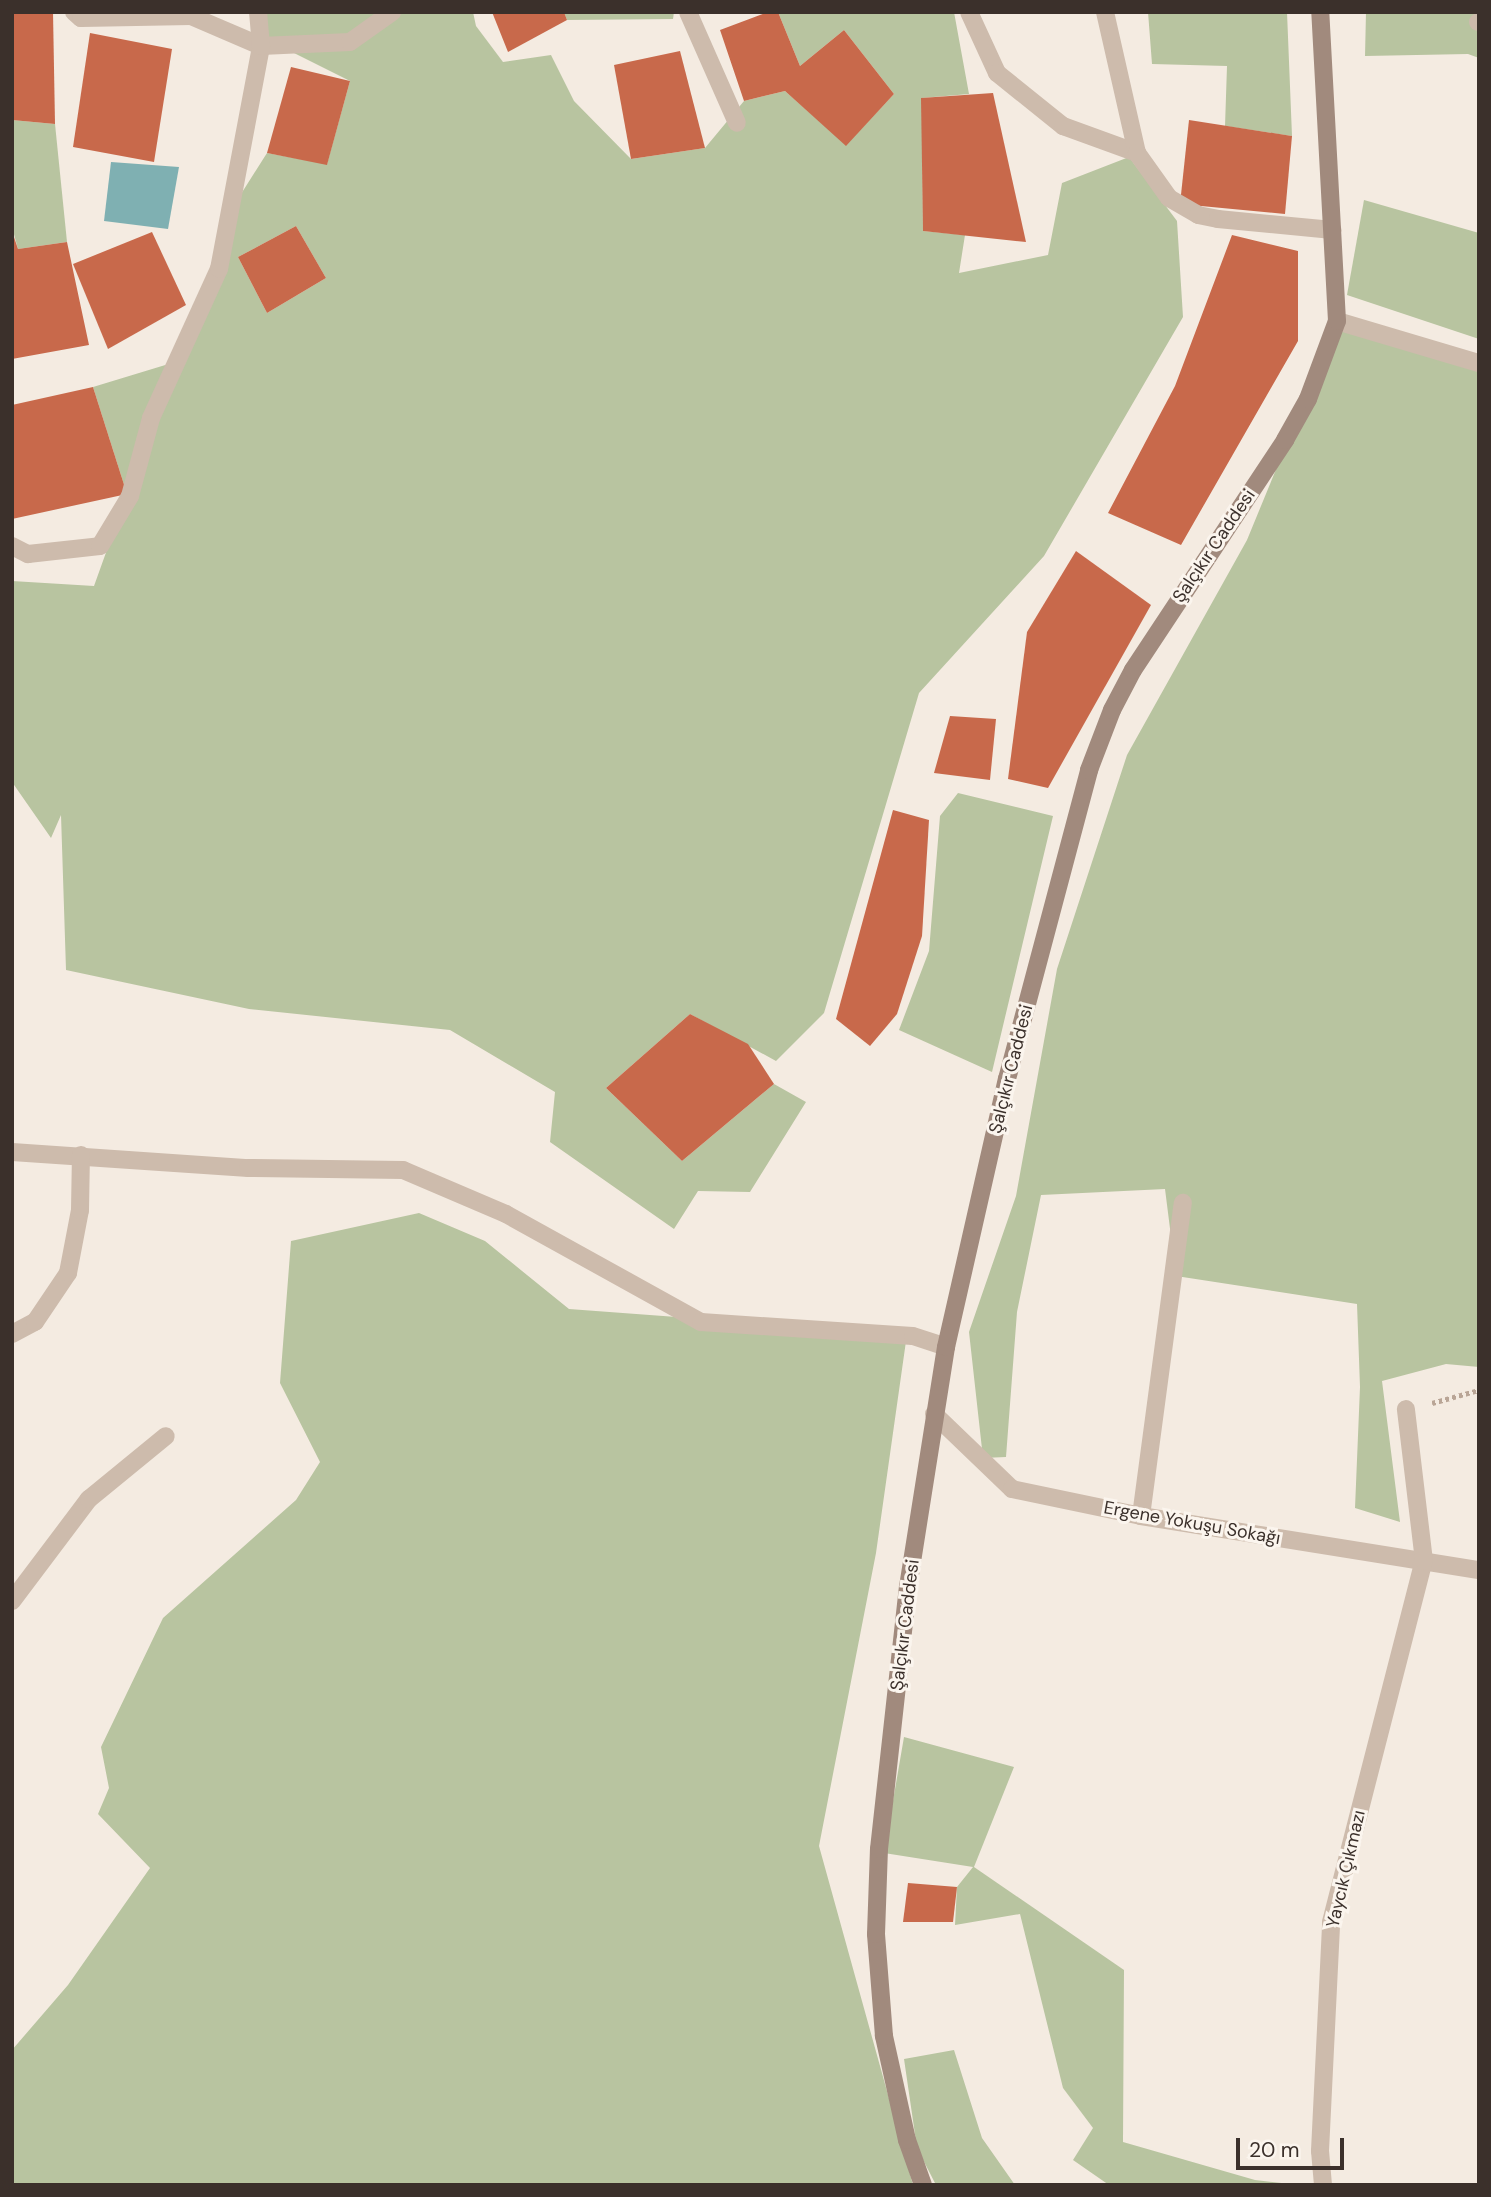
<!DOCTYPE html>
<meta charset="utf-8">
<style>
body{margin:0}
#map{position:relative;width:1491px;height:2197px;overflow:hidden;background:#f4ebe1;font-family:"DM Sans",sans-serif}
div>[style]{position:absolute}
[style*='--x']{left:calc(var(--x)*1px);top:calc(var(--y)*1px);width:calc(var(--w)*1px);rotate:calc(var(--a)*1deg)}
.green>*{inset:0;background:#b8c4a0}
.water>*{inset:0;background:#7fb0b2}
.building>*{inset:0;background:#c8694b}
.path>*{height:4.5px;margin-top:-2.25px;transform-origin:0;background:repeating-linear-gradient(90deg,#b9a596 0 3.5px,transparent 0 7px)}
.service>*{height:18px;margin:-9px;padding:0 9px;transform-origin:9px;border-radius:9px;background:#cdbbac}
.minor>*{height:18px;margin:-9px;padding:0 9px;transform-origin:9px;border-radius:9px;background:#cdbbac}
.tertiary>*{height:18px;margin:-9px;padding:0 9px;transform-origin:9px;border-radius:9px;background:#cdbbac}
.secondary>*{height:18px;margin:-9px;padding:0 9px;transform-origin:9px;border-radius:9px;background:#a18a7d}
span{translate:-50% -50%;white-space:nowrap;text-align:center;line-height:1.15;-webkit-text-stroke:6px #fbf5ee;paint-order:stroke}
.street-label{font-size:18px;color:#3b302b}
.frame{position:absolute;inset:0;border:14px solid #3b302b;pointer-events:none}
.scale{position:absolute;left:1236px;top:2138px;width:108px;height:32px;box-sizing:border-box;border:4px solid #3b302b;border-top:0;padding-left:9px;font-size:21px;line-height:24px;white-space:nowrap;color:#3b302b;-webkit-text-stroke:5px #fbf5ee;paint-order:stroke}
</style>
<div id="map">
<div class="green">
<i style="clip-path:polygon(evenodd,266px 12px,473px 12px,476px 26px,503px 62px,551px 55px,574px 101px,631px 159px,705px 148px,744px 101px,785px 91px,846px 145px,894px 94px,844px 30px,800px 66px,778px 12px,954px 12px,969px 94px,922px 98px,923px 231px,965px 235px,959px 273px,1048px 255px,1062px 183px,1129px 157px,1177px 221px,1183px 317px,1044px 556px,919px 693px,824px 1013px,776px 1061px,690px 1014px,606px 1088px,682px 1161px,774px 1084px,806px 1102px,750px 1192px,698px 1191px,674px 1229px,550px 1142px,555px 1092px,450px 1030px,249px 1009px,66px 970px,61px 815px,51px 838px,12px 782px,12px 581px,94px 586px,127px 494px,93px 387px,185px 359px,241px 194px,267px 153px,327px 164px,350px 81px,264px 38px,266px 12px,296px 226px,326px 278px,267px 313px,238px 257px,296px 226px)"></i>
<i style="clip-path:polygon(564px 12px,674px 12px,673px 19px,567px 20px)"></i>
<i style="clip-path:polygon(1148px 12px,1287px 12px,1292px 136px,1225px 126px,1227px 66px,1152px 64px)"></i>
<i style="clip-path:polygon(1366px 12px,1479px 12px,1479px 58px,1468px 54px,1365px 56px)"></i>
<i style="clip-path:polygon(12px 120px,55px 124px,67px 242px,18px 249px,12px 227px)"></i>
<i style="clip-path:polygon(1364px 200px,1479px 233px,1479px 339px,1347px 295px)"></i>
<i style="clip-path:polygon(1337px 321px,1479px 363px,1479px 1367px,1446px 1364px,1382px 1381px,1400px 1522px,1355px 1508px,1360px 1387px,1357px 1304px,1176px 1276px,1165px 1189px,1041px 1195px,1017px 1312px,1006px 1457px,983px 1458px,969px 1332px,1016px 1196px,1057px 969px,1127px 755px,1247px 540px)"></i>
<i style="clip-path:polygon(958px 793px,1053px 816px,992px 1072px,899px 1030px,929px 951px,940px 816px)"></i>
<i style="clip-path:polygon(419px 1213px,485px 1241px,569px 1309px,907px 1334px,876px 1553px,819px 1846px,913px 2185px,12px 2185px,12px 2050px,68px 1985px,150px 1868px,98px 1814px,109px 1788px,101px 1747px,163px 1618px,296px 1500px,320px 1462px,280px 1383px,291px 1241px)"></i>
<i style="clip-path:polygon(904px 1737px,1014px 1767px,974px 1867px,1124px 1970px,1123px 2142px,1255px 2180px,1300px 2185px,1109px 2185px,1073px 2160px,1093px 2128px,1063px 2088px,1020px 1914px,955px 1925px,957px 1887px,973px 1867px,884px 1853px)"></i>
<i style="clip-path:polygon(954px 2050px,982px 2138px,1015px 2185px,936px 2185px,917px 2148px,904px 2059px)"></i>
</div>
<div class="water">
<i style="clip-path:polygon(111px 162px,179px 167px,168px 229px,104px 221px)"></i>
</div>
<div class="building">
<i style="clip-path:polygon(12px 12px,53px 12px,55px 124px,12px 120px)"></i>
<i style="clip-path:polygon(492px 12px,564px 12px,567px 20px,508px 52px)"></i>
<i style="clip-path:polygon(768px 12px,778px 12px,800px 66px,844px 30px,894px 94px,846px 146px,785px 91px,744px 101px,720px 30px)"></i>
<i style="clip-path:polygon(90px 33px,172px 49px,154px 162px,73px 147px)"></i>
<i style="clip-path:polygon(680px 51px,705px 148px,631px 159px,614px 65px)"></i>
<i style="clip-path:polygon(291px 67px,350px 81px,327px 165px,267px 153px)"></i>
<i style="clip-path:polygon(993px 93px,1026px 242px,923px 231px,921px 98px)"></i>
<i style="clip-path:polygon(1189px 120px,1292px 136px,1285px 214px,1180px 204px)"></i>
<i style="clip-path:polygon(296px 226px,326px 278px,267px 313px,238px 257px)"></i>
<i style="clip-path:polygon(12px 231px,18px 249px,67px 242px,89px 345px,12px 359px)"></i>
<i style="clip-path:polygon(152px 232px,186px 305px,108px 349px,73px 264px)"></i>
<i style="clip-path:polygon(1232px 235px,1298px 251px,1298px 341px,1181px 545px,1108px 513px,1175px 386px)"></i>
<i style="clip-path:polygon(93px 387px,127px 494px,12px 519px,12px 405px)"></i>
<i style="clip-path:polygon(1076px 551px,1151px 605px,1048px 788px,1008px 779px,1027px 632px)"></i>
<i style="clip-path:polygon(950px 716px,996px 719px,990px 780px,934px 773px)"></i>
<i style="clip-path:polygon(893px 810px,929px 820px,922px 936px,897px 1014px,870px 1046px,836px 1019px)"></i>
<i style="clip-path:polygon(690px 1014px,748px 1044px,774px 1084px,682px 1161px,606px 1088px)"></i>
<i style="clip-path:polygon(908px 1883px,957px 1887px,953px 1922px,903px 1922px)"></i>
</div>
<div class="path">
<i style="--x:1432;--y:1403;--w:49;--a:-15.5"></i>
</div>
<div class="service">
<i style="--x:1141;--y:1516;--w:316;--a:-82.4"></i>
</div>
<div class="minor">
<i style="--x:74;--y:12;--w:9;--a:41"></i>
<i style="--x:81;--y:18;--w:110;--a:-1"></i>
<i style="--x:191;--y:16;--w:76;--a:23.2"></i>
<i style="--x:261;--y:46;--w:89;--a:-2.6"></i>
<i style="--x:350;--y:42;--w:52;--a:-35.5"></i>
<i style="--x:688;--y:12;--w:121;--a:66.2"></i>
<i style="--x:969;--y:12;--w:67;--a:65.3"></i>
<i style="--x:997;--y:73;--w:85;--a:38.8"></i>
<i style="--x:1063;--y:126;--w:79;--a:20"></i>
<i style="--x:1105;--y:12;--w:145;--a:77.2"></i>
<i style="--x:1137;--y:153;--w:55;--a:54.6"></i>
<i style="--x:1169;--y:198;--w:34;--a:30"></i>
<i style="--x:1198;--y:215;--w:20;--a:11"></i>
<i style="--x:1218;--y:219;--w:115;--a:5.5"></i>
<i style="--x:1478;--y:22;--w:1;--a:0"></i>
<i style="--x:1337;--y:321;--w:148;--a:16.5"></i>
<i style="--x:12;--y:546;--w:18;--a:27"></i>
<i style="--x:28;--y:554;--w:72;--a:-6.3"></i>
<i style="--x:100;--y:546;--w:58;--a:-59"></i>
<i style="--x:130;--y:496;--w:81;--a:-74.9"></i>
<i style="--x:151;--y:418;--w:164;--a:-65.5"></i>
<i style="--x:219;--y:269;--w:227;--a:-79.3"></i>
<i style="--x:261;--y:46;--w:34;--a:-95"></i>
<i style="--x:12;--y:1152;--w:237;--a:3.9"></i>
<i style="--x:248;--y:1168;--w:155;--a:0.7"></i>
<i style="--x:403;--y:1170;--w:112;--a:23.1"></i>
<i style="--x:506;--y:1214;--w:223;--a:29"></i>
<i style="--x:701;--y:1322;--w:212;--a:3.8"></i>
<i style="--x:913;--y:1336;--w:35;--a:18"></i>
<i style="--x:934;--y:1414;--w:108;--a:43.9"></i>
<i style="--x:1012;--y:1489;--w:132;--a:11.8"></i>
<i style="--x:1141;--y:1516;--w:342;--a:9.1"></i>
<i style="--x:12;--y:1601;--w:128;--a:-53"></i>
<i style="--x:89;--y:1499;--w:99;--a:-39.3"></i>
<i style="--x:1323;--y:2185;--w:34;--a:-95"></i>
<i style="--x:1320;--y:2151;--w:229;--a:-87.2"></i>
<i style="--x:1331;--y:1922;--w:373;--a:-75.6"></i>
<i style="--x:1424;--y:1561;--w:153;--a:-96.8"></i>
</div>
<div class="tertiary">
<i style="--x:12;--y:1334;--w:26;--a:-28"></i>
<i style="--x:35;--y:1322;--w:59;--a:-56"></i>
<i style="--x:68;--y:1273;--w:64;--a:-79.2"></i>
<i style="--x:80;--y:1210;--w:55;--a:-89"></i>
</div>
<div class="secondary">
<i style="--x:923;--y:2185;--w:48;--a:-109.6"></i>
<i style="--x:907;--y:2140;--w:107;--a:-102.5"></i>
<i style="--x:884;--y:2036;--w:102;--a:-94.5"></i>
<i style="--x:876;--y:1934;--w:85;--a:-88"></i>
<i style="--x:879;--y:1849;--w:264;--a:-83.7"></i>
<i style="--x:908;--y:1587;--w:243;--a:-81"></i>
<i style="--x:946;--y:1347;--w:275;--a:-77.2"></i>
<i style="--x:1007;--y:1079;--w:320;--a:-75.1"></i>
<i style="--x:1089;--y:770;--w:64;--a:-69"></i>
<i style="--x:1112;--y:710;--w:45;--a:-62.3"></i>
<i style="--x:1133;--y:670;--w:276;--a:-56.5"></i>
<i style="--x:1285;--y:440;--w:47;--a:-60.7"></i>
<i style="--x:1308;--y:399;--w:83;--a:-69.6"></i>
<i style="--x:1337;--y:321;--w:309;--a:-93.1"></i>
</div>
<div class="street-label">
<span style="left:1214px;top:546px;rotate:-56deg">Şalçıkır Caddesi</span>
<span style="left:1011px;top:1069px;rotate:-76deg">Şalçıkır Caddesi</span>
<span style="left:1192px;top:1523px;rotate:10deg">Ergene Yokuşu Sokağı</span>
<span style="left:905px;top:1625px;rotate:-83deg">Şalçıkır Caddesi</span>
<span style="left:1346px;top:1869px;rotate:-77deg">Yaycık Çıkmazı</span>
</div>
<div class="frame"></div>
<div class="scale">20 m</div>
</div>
